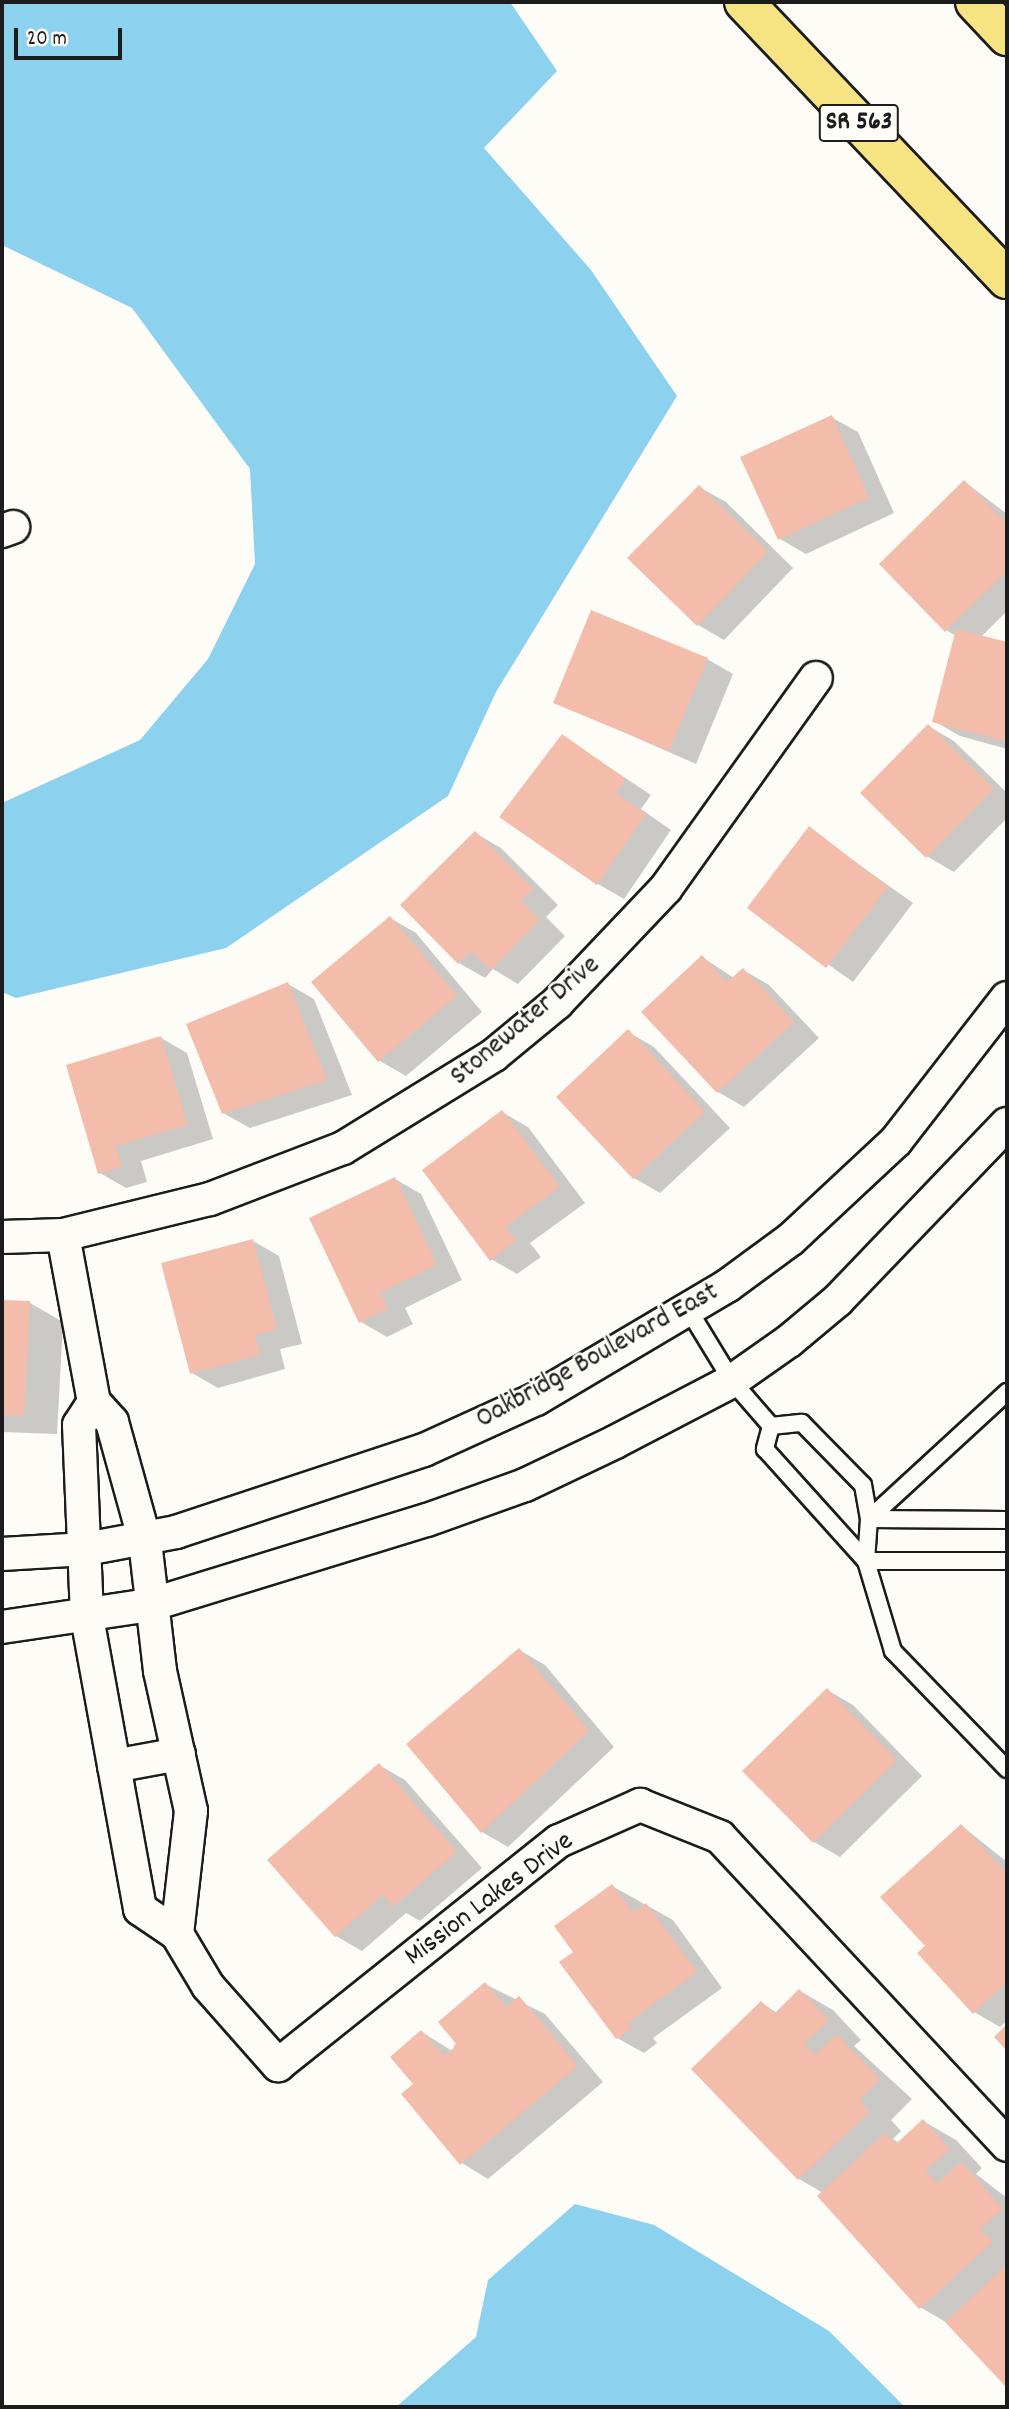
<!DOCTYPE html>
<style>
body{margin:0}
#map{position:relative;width:1009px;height:2409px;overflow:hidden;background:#fdfcf7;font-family:Dekko,sans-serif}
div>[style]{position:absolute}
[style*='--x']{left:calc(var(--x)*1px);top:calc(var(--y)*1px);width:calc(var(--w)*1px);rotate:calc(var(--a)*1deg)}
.water>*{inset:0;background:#8cd1ed}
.shadow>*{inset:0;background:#0003}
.building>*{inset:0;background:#f4bcaa}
.roads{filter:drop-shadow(2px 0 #1c1c1c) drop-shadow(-2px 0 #1c1c1c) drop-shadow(0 2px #1c1c1c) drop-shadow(0 -2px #1c1c1c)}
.lane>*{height:16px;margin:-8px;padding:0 8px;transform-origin:8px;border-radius:8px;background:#fdfcf7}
.street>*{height:32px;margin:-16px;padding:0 16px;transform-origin:16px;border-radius:16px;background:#fdfcf7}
.primary>*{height:38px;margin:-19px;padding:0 19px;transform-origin:19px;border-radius:19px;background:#f6e381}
span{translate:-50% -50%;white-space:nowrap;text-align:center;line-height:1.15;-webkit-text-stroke:5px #fdfcf7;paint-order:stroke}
.shield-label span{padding:2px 5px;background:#fdfcf7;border:2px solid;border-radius:5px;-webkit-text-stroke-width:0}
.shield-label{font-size:26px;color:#1c1c1c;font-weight:700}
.street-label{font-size:28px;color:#1c1c1c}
.frame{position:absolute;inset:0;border:4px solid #1c1c1c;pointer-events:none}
.scale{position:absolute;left:14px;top:28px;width:108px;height:32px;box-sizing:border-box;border:4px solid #1c1c1c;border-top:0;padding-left:9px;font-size:21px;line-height:24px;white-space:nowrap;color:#1c1c1c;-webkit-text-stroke:5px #fdfcf7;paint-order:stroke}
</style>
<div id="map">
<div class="water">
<i style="clip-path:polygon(2px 2px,510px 2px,557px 71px,484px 148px,591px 270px,677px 396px,496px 692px,448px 796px,226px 948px,16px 998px,2px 992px,2px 803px,140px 740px,208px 659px,255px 564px,250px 469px,132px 308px,2px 245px)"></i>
<i style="clip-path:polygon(575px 2204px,654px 2225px,829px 2331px,905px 2407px,396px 2407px,476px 2337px,488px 2280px)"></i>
</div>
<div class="shadow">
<i style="clip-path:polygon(831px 417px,858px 432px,894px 513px,806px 554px,780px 539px)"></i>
<i style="clip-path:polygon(965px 482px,1007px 514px,1007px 611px,981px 637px,1007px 643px,1007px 749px,960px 736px,934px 721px,956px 636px,946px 630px)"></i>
<i style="clip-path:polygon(699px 487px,726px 502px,793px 568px,724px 640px,698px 625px)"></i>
<i style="clip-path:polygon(707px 659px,733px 674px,696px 764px,555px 702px)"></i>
<i style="clip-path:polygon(928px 726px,954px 741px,1007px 793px,1007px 818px,954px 872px,928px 857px,862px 793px)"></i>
<i style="clip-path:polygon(562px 736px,651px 795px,641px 809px,671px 830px,624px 899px,598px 884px)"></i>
<i style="clip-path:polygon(809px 829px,913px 903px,853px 982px,749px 908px)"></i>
<i style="clip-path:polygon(475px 833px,501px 848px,558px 905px,546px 917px,565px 936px,518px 984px,493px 969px,485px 978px,459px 963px)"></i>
<i style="clip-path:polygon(390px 918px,416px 933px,482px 1012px,406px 1076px,380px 1061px,314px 982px)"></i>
<i style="clip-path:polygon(702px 957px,734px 978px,743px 970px,769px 985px,819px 1038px,744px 1107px,718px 1092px)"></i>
<i style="clip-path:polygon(288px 984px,314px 999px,352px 1095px,250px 1128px,223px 1113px)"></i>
<i style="clip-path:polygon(628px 1032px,654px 1047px,730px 1128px,660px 1193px,634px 1178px)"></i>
<i style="clip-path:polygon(161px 1038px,187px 1053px,213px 1139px,141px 1161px,147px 1182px,126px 1188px,100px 1173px)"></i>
<i style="clip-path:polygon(502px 1112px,528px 1127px,585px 1203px,530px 1243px,541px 1257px,517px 1274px,491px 1259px)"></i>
<i style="clip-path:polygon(395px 1179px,421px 1194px,462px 1280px,405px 1308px,413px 1324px,387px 1337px,361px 1322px)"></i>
<i style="clip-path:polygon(253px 1241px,279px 1256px,302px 1344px,280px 1349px,285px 1369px,218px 1388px,192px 1373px)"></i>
<i style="clip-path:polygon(2px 1303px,30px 1303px,63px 1322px,57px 1434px,2px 1432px)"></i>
<i style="clip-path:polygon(519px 1650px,545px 1665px,614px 1747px,508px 1847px,482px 1832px,408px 1744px)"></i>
<i style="clip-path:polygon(827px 1690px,853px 1705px,922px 1776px,840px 1857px,814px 1842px)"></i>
<i style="clip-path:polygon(379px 1765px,405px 1780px,482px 1868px,420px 1921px,406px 1913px,362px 1951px,336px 1936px)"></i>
<i style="clip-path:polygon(962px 1826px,1007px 1862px,1007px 2021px,1000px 2027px,974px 2012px,928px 1947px)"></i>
<i style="clip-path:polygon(612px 1886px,673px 1920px,722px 1988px,653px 2038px,657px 2043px,644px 2053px,617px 2038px,576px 1952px)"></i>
<i style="clip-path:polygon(485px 1984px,545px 2014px,603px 2082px,488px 2179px,462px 2163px,415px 2084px,422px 2032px,452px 2051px)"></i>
<i style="clip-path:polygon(800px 1991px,833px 2010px,861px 2040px,854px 2046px,912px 2099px,891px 2120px,901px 2131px,893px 2139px,899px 2143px,923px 2121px,956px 2140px,982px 2168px,976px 2174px,1007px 2198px,1007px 2385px,949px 2324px,920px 2307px,823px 2193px,799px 2179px,762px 2003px,777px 2013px)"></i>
</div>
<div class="building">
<i style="clip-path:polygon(832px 415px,869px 498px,778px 540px,740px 457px)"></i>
<i style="clip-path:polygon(964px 480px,1007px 524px,1007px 571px,945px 632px,879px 564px)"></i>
<i style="clip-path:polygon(699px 485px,768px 552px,697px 626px,627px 558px)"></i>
<i style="clip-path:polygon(591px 610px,708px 658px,669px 751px,553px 703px)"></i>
<i style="clip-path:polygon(956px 629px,1007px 642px,1007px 742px,932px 722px)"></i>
<i style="clip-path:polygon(928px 724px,994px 789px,926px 858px,860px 793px)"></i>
<i style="clip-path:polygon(562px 734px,626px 779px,616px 793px,646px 814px,597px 885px,499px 817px)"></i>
<i style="clip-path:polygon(809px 826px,888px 887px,826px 968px,747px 908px)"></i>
<i style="clip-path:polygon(475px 831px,533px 889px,521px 901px,540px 920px,491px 970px,471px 951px,458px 964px,400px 905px)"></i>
<i style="clip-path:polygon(390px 916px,457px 996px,378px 1062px,311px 982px)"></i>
<i style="clip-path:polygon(702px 955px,727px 982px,743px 968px,794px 1022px,717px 1093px,641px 1012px)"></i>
<i style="clip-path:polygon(288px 982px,327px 1080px,222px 1114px,186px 1024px)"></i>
<i style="clip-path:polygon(628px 1029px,705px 1112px,633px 1179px,556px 1097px)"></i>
<i style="clip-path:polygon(161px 1036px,188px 1125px,116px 1146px,122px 1167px,98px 1174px,66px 1065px)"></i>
<i style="clip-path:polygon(502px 1110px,560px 1187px,505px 1227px,516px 1241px,490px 1261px,422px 1170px)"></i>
<i style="clip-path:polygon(395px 1177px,437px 1265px,380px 1293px,388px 1309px,359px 1323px,309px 1218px)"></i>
<i style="clip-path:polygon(253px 1239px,277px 1329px,255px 1335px,260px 1355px,190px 1374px,161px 1263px)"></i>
<i style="clip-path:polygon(2px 1300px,30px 1301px,24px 1416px,2px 1415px)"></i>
<i style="clip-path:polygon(519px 1648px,589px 1731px,481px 1833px,406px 1744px)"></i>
<i style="clip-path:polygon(827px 1688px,897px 1760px,813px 1843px,742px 1771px)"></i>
<i style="clip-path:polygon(379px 1763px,457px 1852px,393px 1907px,383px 1895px,335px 1937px,267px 1860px)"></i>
<i style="clip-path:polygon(961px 1824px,1007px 1874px,1007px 1982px,973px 2014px,917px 1953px,925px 1946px,880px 1897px)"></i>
<i style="clip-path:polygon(612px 1884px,633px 1913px,646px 1903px,697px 1972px,628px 2023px,632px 2028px,616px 2039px,559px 1962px,573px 1952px,554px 1926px)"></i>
<i style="clip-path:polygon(485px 1982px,506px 2007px,519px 1996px,578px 2066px,460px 2165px,401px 2094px,413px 2084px,390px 2057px,421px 2030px,444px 2056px,457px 2045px,438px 2022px)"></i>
<i style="clip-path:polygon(799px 1989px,829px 2020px,804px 2044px,815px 2055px,837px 2034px,880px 2079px,859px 2100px,869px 2112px,798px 2180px,691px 2069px,761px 2001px,774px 2014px)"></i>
<i style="clip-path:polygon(1007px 2024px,1007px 2051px,994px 2037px)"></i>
<i style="clip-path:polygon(923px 2119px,950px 2149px,925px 2171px,937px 2184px,961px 2162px,1003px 2209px,980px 2229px,993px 2242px,919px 2309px,817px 2196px,885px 2133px,896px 2144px)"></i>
<i style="clip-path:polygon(1007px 2264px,1007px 2388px,945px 2322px)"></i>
</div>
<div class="roads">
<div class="lane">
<i style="--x:688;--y:1309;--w:84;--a:58.6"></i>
<i style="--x:732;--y:1381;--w:60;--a:49.1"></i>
<i style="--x:771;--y:1426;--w:31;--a:-6"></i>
<i style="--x:802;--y:1423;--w:87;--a:45.5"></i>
<i style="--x:863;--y:1485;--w:35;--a:80"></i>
<i style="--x:869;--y:1519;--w:42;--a:94.1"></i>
<i style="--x:866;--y:1561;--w:94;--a:73.3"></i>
<i style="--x:893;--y:1651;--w:164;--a:46"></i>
<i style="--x:771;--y:1426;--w:24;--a:105"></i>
<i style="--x:765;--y:1449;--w:151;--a:48"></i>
<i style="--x:866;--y:1561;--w:141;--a:0"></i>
<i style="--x:869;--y:1519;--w:188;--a:-42.6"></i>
<i style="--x:869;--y:1519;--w:138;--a:0.4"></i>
</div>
<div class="street">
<i style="--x:2;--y:531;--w:12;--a:-20"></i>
<i style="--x:63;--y:1235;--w:170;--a:79.5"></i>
<i style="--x:94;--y:1402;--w:27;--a:48"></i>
<i style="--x:112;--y:1422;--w:123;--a:74.5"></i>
<i style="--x:145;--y:1541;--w:131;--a:83.4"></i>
<i style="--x:160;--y:1671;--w:143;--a:77.5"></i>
<i style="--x:191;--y:1811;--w:124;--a:96.5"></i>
<i style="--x:2;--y:1237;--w:61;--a:-1.9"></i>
<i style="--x:63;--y:1235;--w:151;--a:-13.8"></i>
<i style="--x:210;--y:1199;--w:142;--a:-21"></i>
<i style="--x:343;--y:1148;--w:177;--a:-31.6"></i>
<i style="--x:494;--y:1055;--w:82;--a:-39.5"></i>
<i style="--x:557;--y:1003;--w:158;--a:-46.5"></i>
<i style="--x:666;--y:888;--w:258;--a:-54.5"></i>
<i style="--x:94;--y:1402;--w:27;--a:123"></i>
<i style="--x:79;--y:1425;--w:192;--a:87.6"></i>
<i style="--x:87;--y:1617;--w:297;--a:79.7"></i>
<i style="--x:140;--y:1909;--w:45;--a:34"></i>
<i style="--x:177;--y:1934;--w:61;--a:59.2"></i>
<i style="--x:208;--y:1986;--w:106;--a:48.5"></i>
<i style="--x:278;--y:2065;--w:359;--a:-38.6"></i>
<i style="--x:559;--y:1841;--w:89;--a:-24"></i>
<i style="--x:640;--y:1805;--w:86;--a:21.8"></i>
<i style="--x:720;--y:1837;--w:421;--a:47"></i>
<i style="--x:2;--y:1554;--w:84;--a:-3.4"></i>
<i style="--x:86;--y:1549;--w:92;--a:-10.7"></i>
<i style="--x:176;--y:1532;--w:261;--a:-18.3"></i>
<i style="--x:424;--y:1450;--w:123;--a:-24.5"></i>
<i style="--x:536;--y:1399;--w:222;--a:-30.6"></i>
<i style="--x:727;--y:1286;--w:79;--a:-36.3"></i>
<i style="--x:791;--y:1239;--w:144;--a:-43"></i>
<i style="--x:896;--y:1141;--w:181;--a:-52.2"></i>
<i style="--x:2;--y:1627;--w:150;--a:-8.5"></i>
<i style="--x:150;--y:1605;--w:290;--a:-17.1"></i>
<i style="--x:427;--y:1520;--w:104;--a:-19.7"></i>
<i style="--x:525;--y:1485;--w:100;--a:-25.5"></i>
<i style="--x:615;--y:1442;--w:132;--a:-27.5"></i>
<i style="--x:732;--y:1381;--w:70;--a:-35.1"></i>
<i style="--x:789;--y:1341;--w:64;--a:-39.9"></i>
<i style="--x:838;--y:1300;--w:244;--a:-46.2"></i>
<i style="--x:114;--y:1766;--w:66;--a:-10.5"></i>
</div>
<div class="primary">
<i style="--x:744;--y:2;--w:382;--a:46.5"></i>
<i style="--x:975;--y:2;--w:47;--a:46.7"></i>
</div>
</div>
<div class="shield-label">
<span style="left:859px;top:123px">SR 563</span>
</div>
<div class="street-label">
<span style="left:526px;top:1022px;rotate:-40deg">Stonewater Drive</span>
<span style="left:598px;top:1357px;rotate:-29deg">Oakbridge Boulevard East</span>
<span style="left:490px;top:1900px;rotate:-37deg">Mission Lakes Drive</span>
</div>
<div class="frame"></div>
<div class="scale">20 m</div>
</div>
